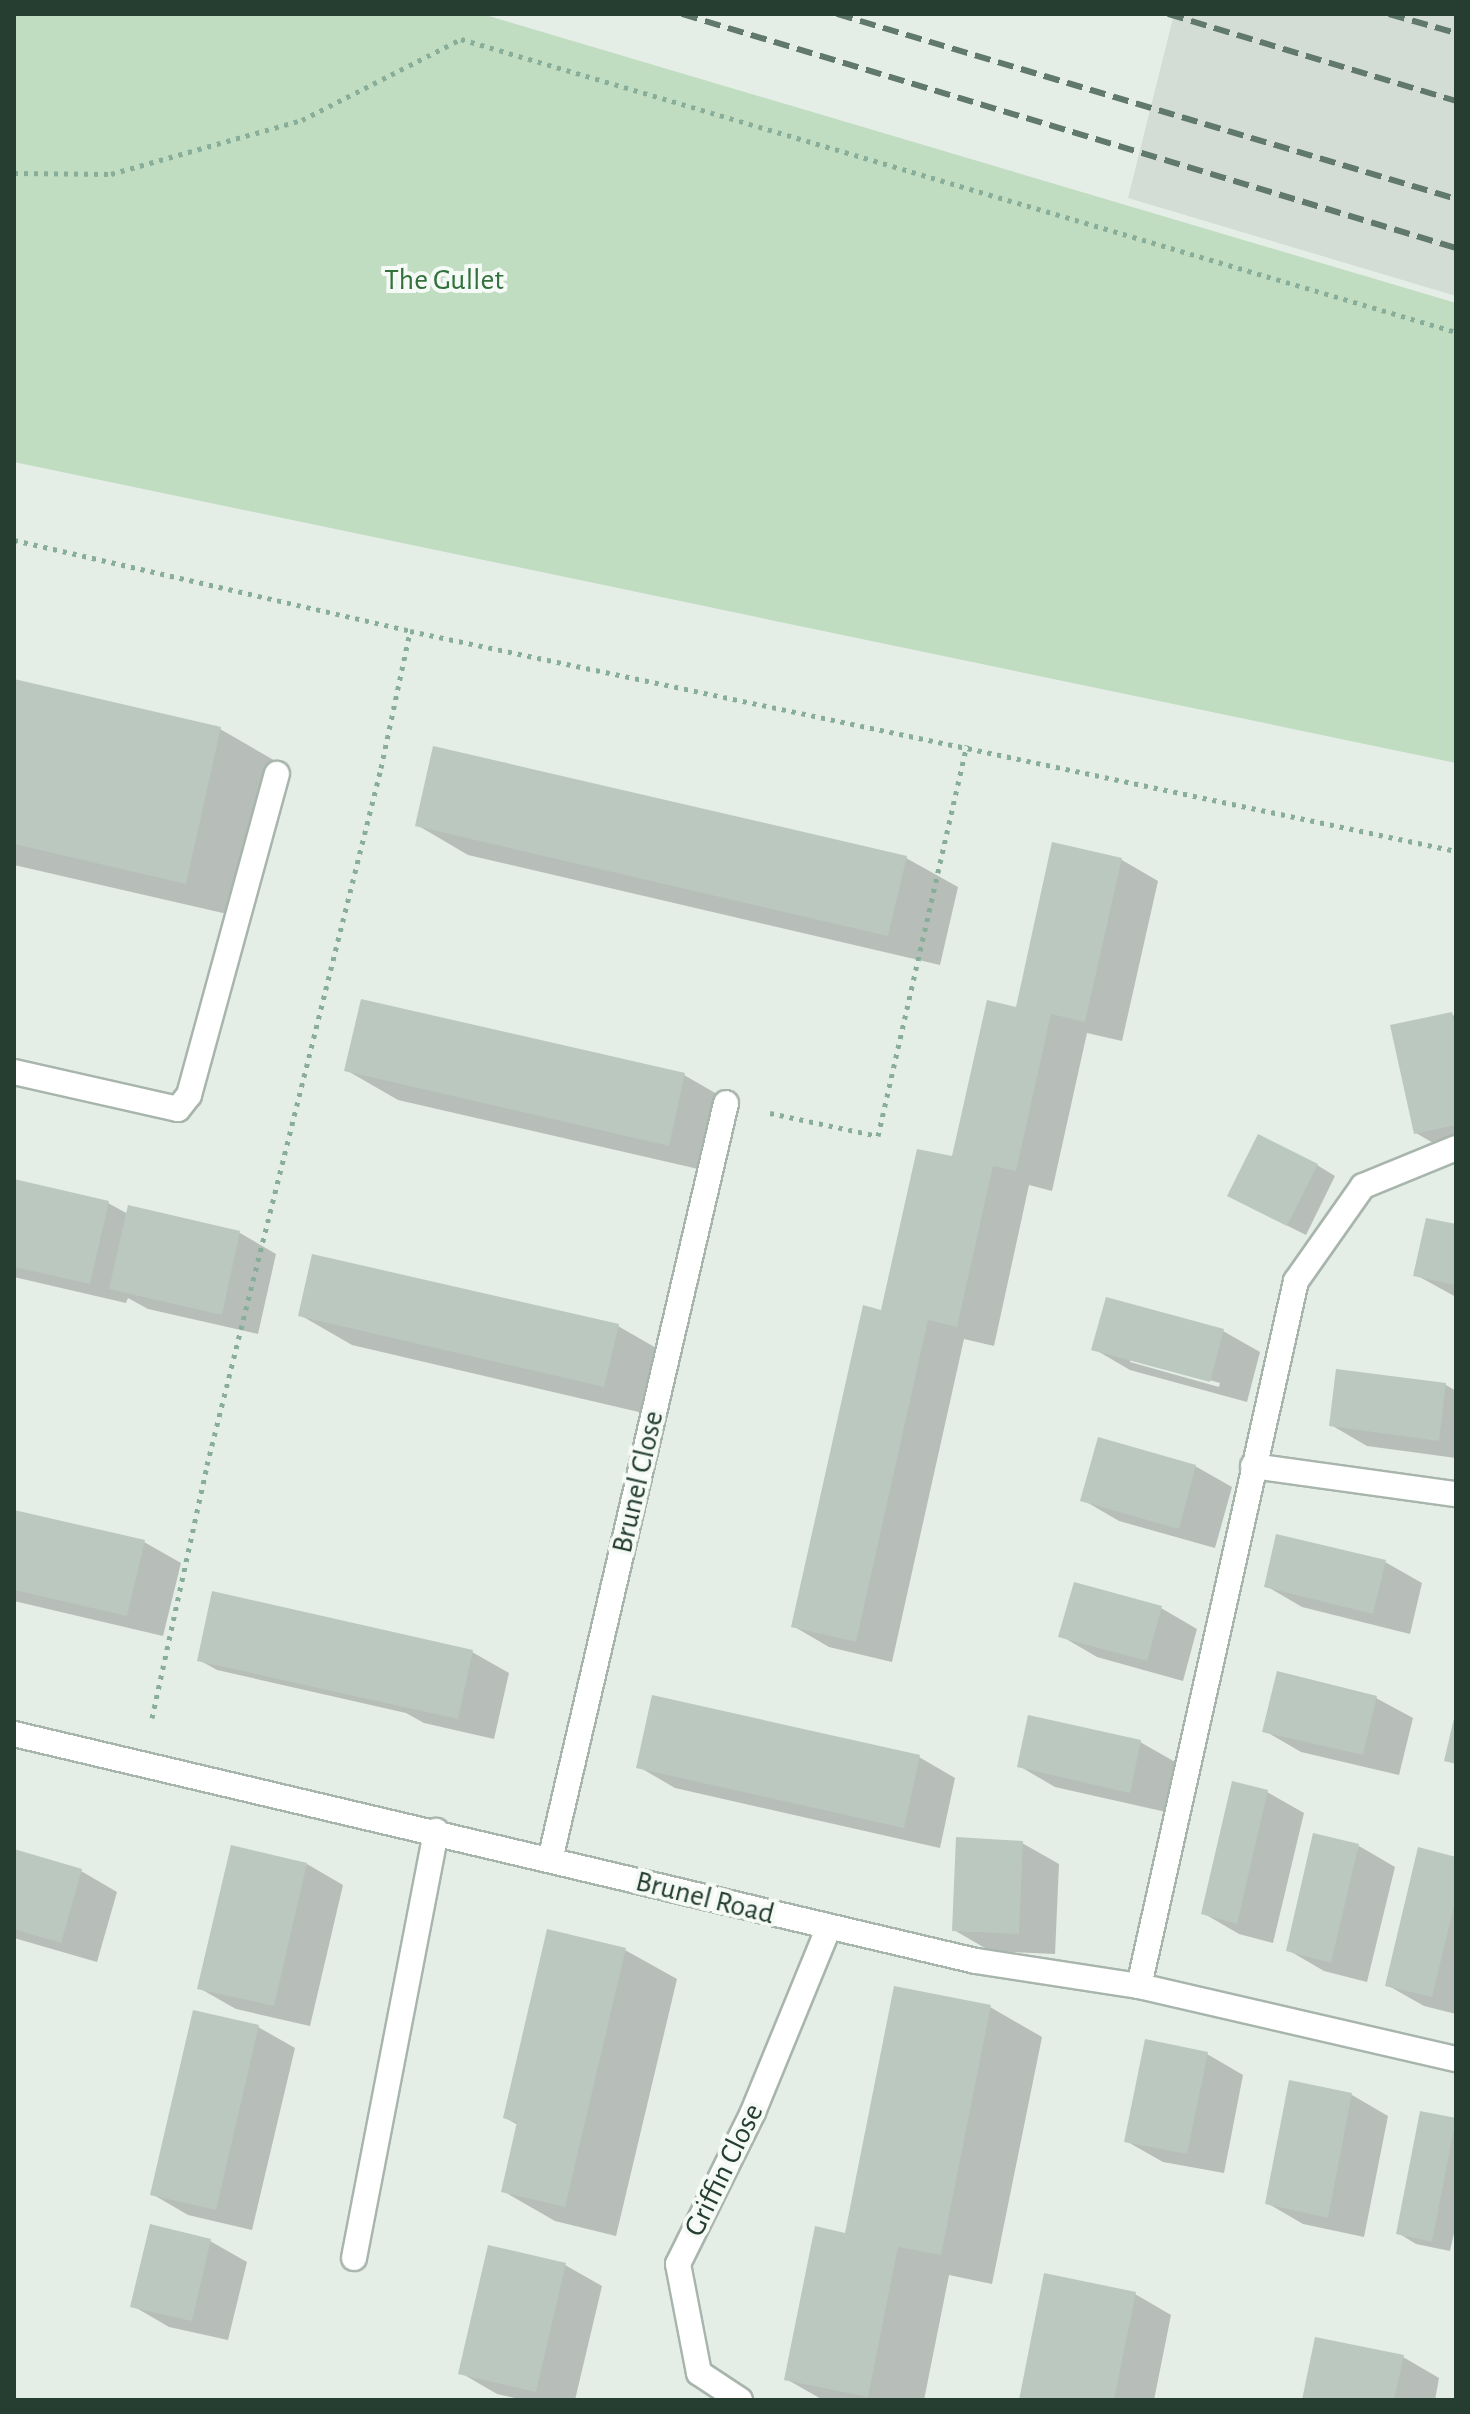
<!DOCTYPE html>
<style>
body{margin:0}
#map{position:relative;width:1470px;height:2414px;overflow:hidden;background:#e5ede7;font-family:"Alegreya Sans",sans-serif}
div>[style]{position:absolute}
[style*='--x']{left:calc(var(--x)*1px);top:calc(var(--y)*1px);width:calc(var(--w)*1px);rotate:calc(var(--a)*1deg)}
.built>*{inset:0;background:#d3ddd6}
.green>*{inset:0;background:#c0dcc1}
.shadow>*{inset:0;background:#0003}
.building>*{inset:0;background:#bac8c0}
.path>*{height:5px;margin-top:-2.5px;transform-origin:0;background:repeating-linear-gradient(90deg,#88ae99 0 4px,transparent 0 10px)}
.roads{filter:drop-shadow(2px 0 #a8b5ad) drop-shadow(-2px 0 #a8b5ad) drop-shadow(0 2px #a8b5ad) drop-shadow(0 -2px #a8b5ad)}
.lane>*{height:24px;margin:-12px;padding:0 12px;transform-origin:12px;border-radius:12px;background:#fff}
.street>*{height:24px;margin:-12px;padding:0 12px;transform-origin:12px;border-radius:12px;background:#fff}
.rail>*{height:6px;margin-top:-3px;transform-origin:0;background:repeating-linear-gradient(90deg,#60796c 0 16px,transparent 0 24px)}
span{translate:-50% -50%;white-space:nowrap;text-align:center;line-height:1.15;-webkit-text-stroke:8px #f5faf6;paint-order:stroke}
.park-label{font-size:30px;color:#32713c}
.street-label{font-size:30px;color:#253e31}
.frame{position:absolute;inset:0;border:16px solid #253e31;pointer-events:none}
</style>
<div id="map">
<div class="built">
<i style="clip-path:polygon(1174px 14px,1456px 14px,1456px 296px,1128px 198px)"></i>
</div>
<div class="green">
<i style="clip-path:polygon(14px 14px,482px 14px,1456px 303px,1456px 763px,14px 462px)"></i>
</div>
<div class="shadow">
<i style="clip-path:polygon(14px 681px,220px 729px,284px 766px,249px 919px,14px 865px)"></i>
<i style="clip-path:polygon(417px 825px,906px 858px,958px 887px,940px 965px,468px 855px)"></i>
<i style="clip-path:polygon(1054px 845px,1122px 860px,1158px 881px,1122px 1041px,1087px 1033px,1052px 1191px,1029px 1185px,994px 1346px,964px 1339px,892px 1662px,829px 1647px,793px 1626px,883px 1312px,1017px 1009px)"></i>
<i style="clip-path:polygon(1451px 1014px,1456px 1017px,1456px 1153px,1452px 1154px,1416px 1133px)"></i>
<i style="clip-path:polygon(346px 1070px,684px 1075px,736px 1105px,720px 1174px,398px 1100px)"></i>
<i style="clip-path:polygon(1317px 1165px,1335px 1176px,1306px 1235px,1248px 1206px)"></i>
<i style="clip-path:polygon(14px 1181px,108px 1203px,128px 1214px,130px 1208px,240px 1233px,276px 1254px,258px 1334px,148px 1309px,128px 1298px,126px 1303px,14px 1277px)"></i>
<i style="clip-path:polygon(1456px 1227px,1456px 1297px,1416px 1275px)"></i>
<i style="clip-path:polygon(300px 1315px,618px 1326px,670px 1356px,656px 1416px,352px 1345px)"></i>
<i style="clip-path:polygon(evenodd,1223px 1331px,1260px 1352px,1247px 1402px,1130px 1370px,1094px 1349px,1223px 1331px,1130px 1358px,1220px 1383px,1219px 1387px,1130px 1362px,1130px 1358px)"></i>
<i style="clip-path:polygon(1338px 1371px,1446px 1385px,1456px 1391px,1456px 1458px,1367px 1446px,1331px 1425px)"></i>
<i style="clip-path:polygon(1195px 1466px,1232px 1487px,1215px 1548px,1119px 1521px,1083px 1500px)"></i>
<i style="clip-path:polygon(14px 1512px,144px 1542px,181px 1563px,163px 1636px,14px 1601px)"></i>
<i style="clip-path:polygon(1385px 1562px,1422px 1583px,1410px 1634px,1302px 1607px,1266px 1586px)"></i>
<i style="clip-path:polygon(1161px 1608px,1197px 1629px,1183px 1681px,1097px 1657px,1061px 1636px)"></i>
<i style="clip-path:polygon(472px 1652px,509px 1673px,494px 1739px,424px 1723px,406px 1713px,217px 1670px,199px 1660px)"></i>
<i style="clip-path:polygon(1376px 1698px,1413px 1718px,1399px 1775px,1301px 1752px,1265px 1731px)"></i>
<i style="clip-path:polygon(1140px 1742px,1177px 1763px,1166px 1812px,1055px 1787px,1019px 1766px)"></i>
<i style="clip-path:polygon(919px 1757px,955px 1778px,940px 1848px,675px 1788px,639px 1767px)"></i>
<i style="clip-path:polygon(1267px 1792px,1304px 1813px,1273px 1943px,1239px 1934px,1203px 1913px)"></i>
<i style="clip-path:polygon(1022px 1843px,1059px 1864px,1055px 1954px,990px 1951px,954px 1930px)"></i>
<i style="clip-path:polygon(1359px 1846px,1395px 1867px,1367px 1982px,1324px 1971px,1288px 1950px)"></i>
<i style="clip-path:polygon(14px 1851px,81px 1871px,117px 1892px,97px 1962px,14px 1938px)"></i>
<i style="clip-path:polygon(1456px 1859px,1456px 2014px,1424px 2006px,1387px 1985px)"></i>
<i style="clip-path:polygon(307px 1864px,343px 1885px,310px 2026px,236px 2009px,199px 1988px)"></i>
<i style="clip-path:polygon(625px 1950px,677px 1979px,616px 2236px,555px 2221px,503px 2191px,518px 2125px,505px 2118px)"></i>
<i style="clip-path:polygon(990px 2007px,1042px 2037px,992px 2284px,949px 2275px,924px 2400px,823px 2400px,786px 2379px,847px 2235px)"></i>
<i style="clip-path:polygon(258px 2027px,295px 2048px,252px 2230px,188px 2215px,152px 2194px)"></i>
<i style="clip-path:polygon(1207px 2054px,1243px 2075px,1224px 2173px,1163px 2162px,1126px 2141px)"></i>
<i style="clip-path:polygon(1290px 2083px,1352px 2095px,1388px 2116px,1364px 2237px,1303px 2224px,1267px 2203px)"></i>
<i style="clip-path:polygon(1422px 2113px,1456px 2120px,1456px 2224px,1450px 2251px,1416px 2244px,1398px 2233px)"></i>
<i style="clip-path:polygon(210px 2241px,247px 2262px,228px 2340px,169px 2327px,133px 2306px)"></i>
<i style="clip-path:polygon(565px 2265px,602px 2286px,575px 2400px,524px 2400px,497px 2394px,461px 2373px)"></i>
<i style="clip-path:polygon(1135px 2294px,1171px 2315px,1154px 2400px,1021px 2400px)"></i>
<i style="clip-path:polygon(1403px 2357px,1439px 2378px,1435px 2400px,1304px 2400px)"></i>
</div>
<div class="building">
<i style="clip-path:polygon(14px 679px,221px 727px,186px 884px,14px 844px)"></i>
<i style="clip-path:polygon(433px 746px,907px 856px,888px 936px,415px 826px)"></i>
<i style="clip-path:polygon(1052px 842px,1122px 858px,1085px 1022px,1051px 1014px,1016px 1171px,993px 1166px,957px 1327px,928px 1320px,856px 1642px,791px 1627px,863px 1305px,881px 1310px,917px 1149px,952px 1156px,987px 1000px,1016px 1007px)"></i>
<i style="clip-path:polygon(361px 999px,685px 1073px,669px 1146px,344px 1071px)"></i>
<i style="clip-path:polygon(1452px 1012px,1456px 1033px,1456px 1125px,1414px 1134px,1390px 1025px)"></i>
<i style="clip-path:polygon(1258px 1134px,1318px 1164px,1287px 1226px,1227px 1196px)"></i>
<i style="clip-path:polygon(14px 1179px,109px 1201px,90px 1284px,14px 1267px)"></i>
<i style="clip-path:polygon(128px 1205px,240px 1231px,222px 1315px,109px 1289px)"></i>
<i style="clip-path:polygon(1426px 1218px,1456px 1224px,1456px 1285px,1413px 1276px)"></i>
<i style="clip-path:polygon(312px 1254px,619px 1324px,604px 1387px,298px 1316px)"></i>
<i style="clip-path:polygon(1106px 1297px,1224px 1329px,1210px 1382px,1091px 1350px)"></i>
<i style="clip-path:polygon(1336px 1369px,1446px 1383px,1439px 1441px,1329px 1426px)"></i>
<i style="clip-path:polygon(1098px 1437px,1196px 1465px,1179px 1529px,1080px 1501px)"></i>
<i style="clip-path:polygon(14px 1510px,145px 1540px,127px 1616px,14px 1590px)"></i>
<i style="clip-path:polygon(1276px 1534px,1386px 1560px,1373px 1614px,1264px 1587px)"></i>
<i style="clip-path:polygon(1074px 1582px,1162px 1606px,1147px 1661px,1058px 1637px)"></i>
<i style="clip-path:polygon(212px 1591px,473px 1650px,458px 1719px,197px 1661px)"></i>
<i style="clip-path:polygon(1277px 1671px,1377px 1696px,1363px 1755px,1262px 1732px)"></i>
<i style="clip-path:polygon(652px 1695px,920px 1755px,904px 1828px,636px 1768px)"></i>
<i style="clip-path:polygon(1455px 1714px,1456px 1714px,1456px 1764px,1444px 1761px)"></i>
<i style="clip-path:polygon(1028px 1715px,1141px 1740px,1130px 1793px,1017px 1767px)"></i>
<i style="clip-path:polygon(1232px 1781px,1268px 1790px,1237px 1924px,1201px 1914px)"></i>
<i style="clip-path:polygon(1313px 1833px,1359px 1844px,1331px 1963px,1286px 1951px)"></i>
<i style="clip-path:polygon(956px 1837px,1023px 1841px,1019px 1934px,952px 1931px)"></i>
<i style="clip-path:polygon(231px 1845px,307px 1863px,274px 2006px,197px 1989px)"></i>
<i style="clip-path:polygon(1418px 1847px,1456px 1857px,1456px 1898px,1432px 1997px,1385px 1986px)"></i>
<i style="clip-path:polygon(14px 1849px,82px 1869px,61px 1943px,14px 1929px)"></i>
<i style="clip-path:polygon(547px 1929px,626px 1948px,565px 2207px,501px 2192px,517px 2122px,503px 2118px)"></i>
<i style="clip-path:polygon(894px 1986px,991px 2005px,941px 2255px,898px 2247px,868px 2397px,784px 2380px,815px 2226px,845px 2233px)"></i>
<i style="clip-path:polygon(193px 2010px,259px 2025px,216px 2210px,150px 2195px)"></i>
<i style="clip-path:polygon(1145px 2039px,1208px 2052px,1187px 2154px,1124px 2142px)"></i>
<i style="clip-path:polygon(1289px 2080px,1352px 2093px,1328px 2218px,1265px 2204px)"></i>
<i style="clip-path:polygon(1420px 2111px,1456px 2118px,1432px 2242px,1396px 2234px)"></i>
<i style="clip-path:polygon(150px 2224px,211px 2239px,192px 2321px,130px 2307px)"></i>
<i style="clip-path:polygon(488px 2245px,566px 2263px,536px 2392px,458px 2374px)"></i>
<i style="clip-path:polygon(1044px 2273px,1136px 2292px,1114px 2400px,1019px 2400px)"></i>
<i style="clip-path:polygon(1315px 2337px,1404px 2355px,1394px 2400px,1302px 2400px)"></i>
</div>
<div class="path">
<i style="--x:14;--y:173;--w:97;--a:0.6"></i>
<i style="--x:111;--y:174;--w:198;--a:-15.8"></i>
<i style="--x:302;--y:120;--w:178;--a:-27"></i>
<i style="--x:461;--y:39;--w:1037;--a:16.41"></i>
<i style="--x:14;--y:540;--w:406;--a:12.9"></i>
<i style="--x:410;--y:631;--w:1069;--a:11.88"></i>
<i style="--x:770;--y:1113;--w:110;--a:12"></i>
<i style="--x:878;--y:1136;--w:401;--a:-77.2"></i>
<i style="--x:152;--y:1718;--w:259;--a:-77.7"></i>
<i style="--x:207;--y:1465;--w:718;--a:-75.98"></i>
<i style="--x:381;--y:768;--w:140;--a:-78"></i>
</div>
<div class="roads">
<div class="lane">
<i style="--x:14;--y:1072;--w:168;--a:12.7"></i>
<i style="--x:178;--y:1109;--w:18;--a:-52"></i>
<i style="--x:189;--y:1095;--w:333;--a:-74.7"></i>
<i style="--x:1253;--y:1466;--w:205;--a:7.9"></i>
<i style="--x:976;--y:1961;--w:165;--a:8.7"></i>
<i style="--x:1139;--y:1986;--w:325;--a:13"></i>
<i style="--x:1139;--y:1986;--w:722;--a:-77.45"></i>
<i style="--x:1296;--y:1281;--w:116;--a:-54.8"></i>
<i style="--x:1363;--y:1186;--w:100;--a:-22.2"></i>
</div>
<div class="street">
<i style="--x:14;--y:1734;--w:988;--a:13.28"></i>
<i style="--x:550;--y:1860;--w:777;--a:-76.91"></i>
<i style="--x:354;--y:2258;--w:435;--a:-79.1"></i>
<i style="--x:740;--y:2400;--w:49;--a:-146.6"></i>
<i style="--x:699;--y:2373;--w:111;--a:-100.9"></i>
<i style="--x:678;--y:2264;--w:169;--a:-63.7"></i>
<i style="--x:753;--y:2112;--w:198;--a:-67.7"></i>
</div>
</div>
<div class="rail">
<i style="--x:682;--y:14;--w:809;--a:16.82"></i>
<i style="--x:837;--y:14;--w:646;--a:16.64"></i>
<i style="--x:1168;--y:14;--w:301;--a:16.8"></i>
<i style="--x:1389;--y:14;--w:70;--a:15.8"></i>
</div>
<div class="park-label">
<span style="left:444px;top:280px">The Gullet</span>
</div>
<div class="street-label">
<span style="left:638px;top:1482px;rotate:-77deg">Brunel Close</span>
<span style="left:705px;top:1898px;rotate:14deg">Brunel Road</span>
<span style="left:724px;top:2170px;rotate:-64deg">Griffin Close</span>
</div>
<div class="frame"></div>
</div>
